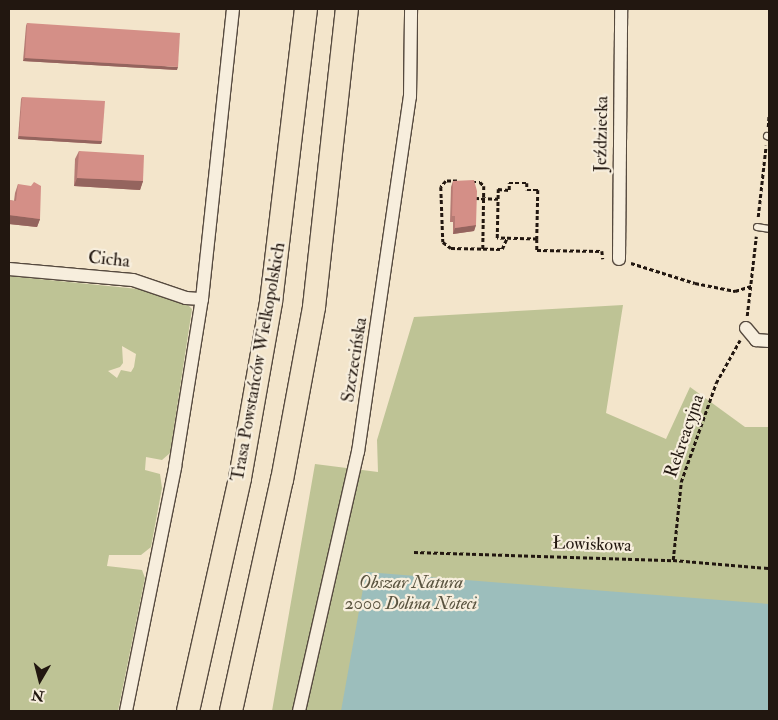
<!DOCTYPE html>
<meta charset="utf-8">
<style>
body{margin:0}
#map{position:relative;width:778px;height:720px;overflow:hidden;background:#f3e5cb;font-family:"IM FELL Double Pica",serif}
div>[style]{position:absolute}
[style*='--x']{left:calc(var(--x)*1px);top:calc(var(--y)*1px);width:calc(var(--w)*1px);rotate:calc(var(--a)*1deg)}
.green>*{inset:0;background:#bec395}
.water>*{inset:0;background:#9cbebc}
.path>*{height:2.5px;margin-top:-1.25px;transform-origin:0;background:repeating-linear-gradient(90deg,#221710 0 4px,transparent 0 6.5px)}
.roads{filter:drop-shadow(1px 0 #564a3f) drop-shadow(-1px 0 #564a3f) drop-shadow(0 1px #564a3f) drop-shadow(0 -1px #564a3f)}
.lane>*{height:6px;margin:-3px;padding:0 3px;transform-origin:3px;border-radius:3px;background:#f7eedd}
.street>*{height:12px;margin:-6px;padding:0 6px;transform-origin:6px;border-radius:6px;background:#f7eedd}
.highway>*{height:22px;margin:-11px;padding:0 11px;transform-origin:11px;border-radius:11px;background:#f3e5cb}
.wall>*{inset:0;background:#b67b74}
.shaded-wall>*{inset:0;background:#94645e}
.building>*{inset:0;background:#d48f87}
span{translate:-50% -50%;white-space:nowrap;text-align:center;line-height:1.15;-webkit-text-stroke:4.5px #f7eedd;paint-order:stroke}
.street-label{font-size:18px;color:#221710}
.park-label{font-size:18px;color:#59533f;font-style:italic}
.frame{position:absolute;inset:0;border:10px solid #221710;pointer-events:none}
.north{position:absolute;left:15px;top:655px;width:50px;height:50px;-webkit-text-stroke:4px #f7eedd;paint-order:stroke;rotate:188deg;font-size:14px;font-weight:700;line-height:20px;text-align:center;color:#221710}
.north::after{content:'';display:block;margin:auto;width:18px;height:22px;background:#221710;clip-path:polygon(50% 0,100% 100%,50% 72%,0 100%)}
</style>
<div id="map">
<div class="green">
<i style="clip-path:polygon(evenodd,9px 276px,148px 290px,185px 302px,192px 309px,170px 453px,162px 460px,146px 457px,145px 470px,160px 474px,162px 488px,151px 547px,141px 555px,109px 555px,107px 566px,142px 570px,145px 578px,118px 711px,9px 711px,9px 276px,122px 346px,136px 354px,134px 367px,131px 372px,121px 370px,117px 378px,108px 371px,120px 367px,123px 363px,122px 346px)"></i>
<i style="clip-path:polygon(623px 305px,606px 413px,666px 439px,690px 387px,745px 427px,769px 427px,769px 711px,272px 711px,315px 464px,378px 472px,377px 440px,414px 317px)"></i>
</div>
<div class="water">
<i style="clip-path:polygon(366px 572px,769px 604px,769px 711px,341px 711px)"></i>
</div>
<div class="path">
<i style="--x:768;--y:127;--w:13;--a:-86"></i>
<i style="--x:457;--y:181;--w:11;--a:180"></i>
<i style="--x:446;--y:181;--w:8;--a:130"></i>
<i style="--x:441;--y:187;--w:55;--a:87.9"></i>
<i style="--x:443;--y:242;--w:10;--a:37"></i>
<i style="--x:451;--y:248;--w:51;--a:1.1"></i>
<i style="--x:502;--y:249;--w:12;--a:-66"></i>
<i style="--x:472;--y:182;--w:8;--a:0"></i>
<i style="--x:480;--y:182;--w:6;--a:45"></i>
<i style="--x:484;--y:186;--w:63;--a:90.9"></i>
<i style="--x:475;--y:198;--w:23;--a:2"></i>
<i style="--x:758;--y:217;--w:72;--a:-83.7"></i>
<i style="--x:537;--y:239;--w:40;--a:-178.6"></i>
<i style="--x:497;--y:238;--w:49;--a:-88.8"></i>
<i style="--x:498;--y:189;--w:11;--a:5"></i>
<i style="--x:509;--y:190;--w:7;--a:-90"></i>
<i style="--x:509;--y:183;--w:18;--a:0"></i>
<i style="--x:527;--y:183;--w:7;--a:90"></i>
<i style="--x:527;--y:190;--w:11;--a:0"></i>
<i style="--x:538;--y:190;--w:49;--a:91.2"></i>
<i style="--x:537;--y:239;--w:11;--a:90"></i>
<i style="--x:537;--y:250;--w:65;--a:0.9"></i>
<i style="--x:602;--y:251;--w:8;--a:83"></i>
<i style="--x:631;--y:263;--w:67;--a:17.4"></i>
<i style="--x:695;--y:283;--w:41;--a:11.3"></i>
<i style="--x:735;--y:291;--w:17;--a:-17"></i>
<i style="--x:747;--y:316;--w:80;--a:-83.5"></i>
<i style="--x:414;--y:552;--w:259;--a:1.8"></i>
<i style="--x:673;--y:560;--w:96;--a:4.8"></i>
<i style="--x:673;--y:560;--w:78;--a:-84.1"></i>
<i style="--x:681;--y:482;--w:105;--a:-70.5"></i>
<i style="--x:716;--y:383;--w:49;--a:-60.8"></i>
</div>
<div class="roads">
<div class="lane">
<i style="--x:767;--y:136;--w:2;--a:27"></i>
<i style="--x:757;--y:227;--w:12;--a:9"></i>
</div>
<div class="street">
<i style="--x:619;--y:259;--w:250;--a:-89.5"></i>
<i style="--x:9;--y:269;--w:124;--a:5.1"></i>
<i style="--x:133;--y:280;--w:56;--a:18.8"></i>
<i style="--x:186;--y:298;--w:16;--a:4"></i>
<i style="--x:746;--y:328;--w:16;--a:50"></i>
<i style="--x:756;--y:340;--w:13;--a:4"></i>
<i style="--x:126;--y:711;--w:249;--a:-78.6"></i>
<i style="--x:175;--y:467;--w:170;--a:-80.9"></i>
<i style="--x:202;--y:299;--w:292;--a:-83.9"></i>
<i style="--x:299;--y:711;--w:266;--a:-77.2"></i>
<i style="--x:358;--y:452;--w:359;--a:-81.7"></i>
<i style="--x:410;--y:97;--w:88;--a:-89.3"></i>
</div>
<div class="highway">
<i style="--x:188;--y:711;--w:239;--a:-77.4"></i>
<i style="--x:240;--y:478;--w:179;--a:-80"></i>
<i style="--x:271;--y:302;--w:295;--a:-83.2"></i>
<i style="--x:231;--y:711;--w:237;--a:-77.6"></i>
<i style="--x:282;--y:480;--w:176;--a:-79.5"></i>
<i style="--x:314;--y:307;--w:300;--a:-83.7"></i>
</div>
</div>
<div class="wall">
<i style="clip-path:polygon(27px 23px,177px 70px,23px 61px,26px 26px)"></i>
<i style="clip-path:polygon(22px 97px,102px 141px,101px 144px,18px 139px,21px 99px)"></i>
<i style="clip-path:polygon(79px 151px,143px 181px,140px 190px,74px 186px,75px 159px)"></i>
<i style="clip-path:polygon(453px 181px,476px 225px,474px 231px,453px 234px,453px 222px,450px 222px,451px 187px)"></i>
<i style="clip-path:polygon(18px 184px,40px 219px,37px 227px,9px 224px,9px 200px,14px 201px,15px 193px)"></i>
</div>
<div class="shaded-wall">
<i style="clip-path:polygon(25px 58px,178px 67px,177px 70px,23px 61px)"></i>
<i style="clip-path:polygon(19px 136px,102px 141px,101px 144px,18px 139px)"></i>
<i style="clip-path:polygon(77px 178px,143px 181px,140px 190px,74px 186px)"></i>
<i style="clip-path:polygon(9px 215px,40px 219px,37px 227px,9px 224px)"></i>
<i style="clip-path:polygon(476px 225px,474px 231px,453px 234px,455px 228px)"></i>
</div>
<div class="building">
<i style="clip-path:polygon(27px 23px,180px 33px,178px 67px,25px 58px)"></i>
<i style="clip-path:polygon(22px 97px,105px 101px,102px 141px,19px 136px)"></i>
<i style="clip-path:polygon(79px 151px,144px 155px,143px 181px,77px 178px)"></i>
<i style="clip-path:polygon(474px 180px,477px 191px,476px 225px,455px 228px,455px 216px,452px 216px,453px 181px)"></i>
<i style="clip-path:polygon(34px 182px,41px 186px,40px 219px,9px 215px,9px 200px,16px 201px,18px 184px,31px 186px)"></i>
</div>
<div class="street-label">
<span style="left:602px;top:134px;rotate:-89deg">Jeździecka</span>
<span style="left:109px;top:260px;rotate:6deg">Cicha</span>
<span style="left:355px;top:360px;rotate:-81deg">Szczecińska</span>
<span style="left:259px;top:362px;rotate:-80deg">Trasa Powstańców Wielkopolskich</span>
<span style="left:685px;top:436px;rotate:-71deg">Rekreacyjna</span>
<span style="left:592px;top:545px;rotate:2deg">Łowiskowa</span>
</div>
<div class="park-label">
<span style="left:411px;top:594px">Obszar Natura<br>2000 Dolina Noteci</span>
</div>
<div class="frame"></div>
<div class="north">N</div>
</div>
